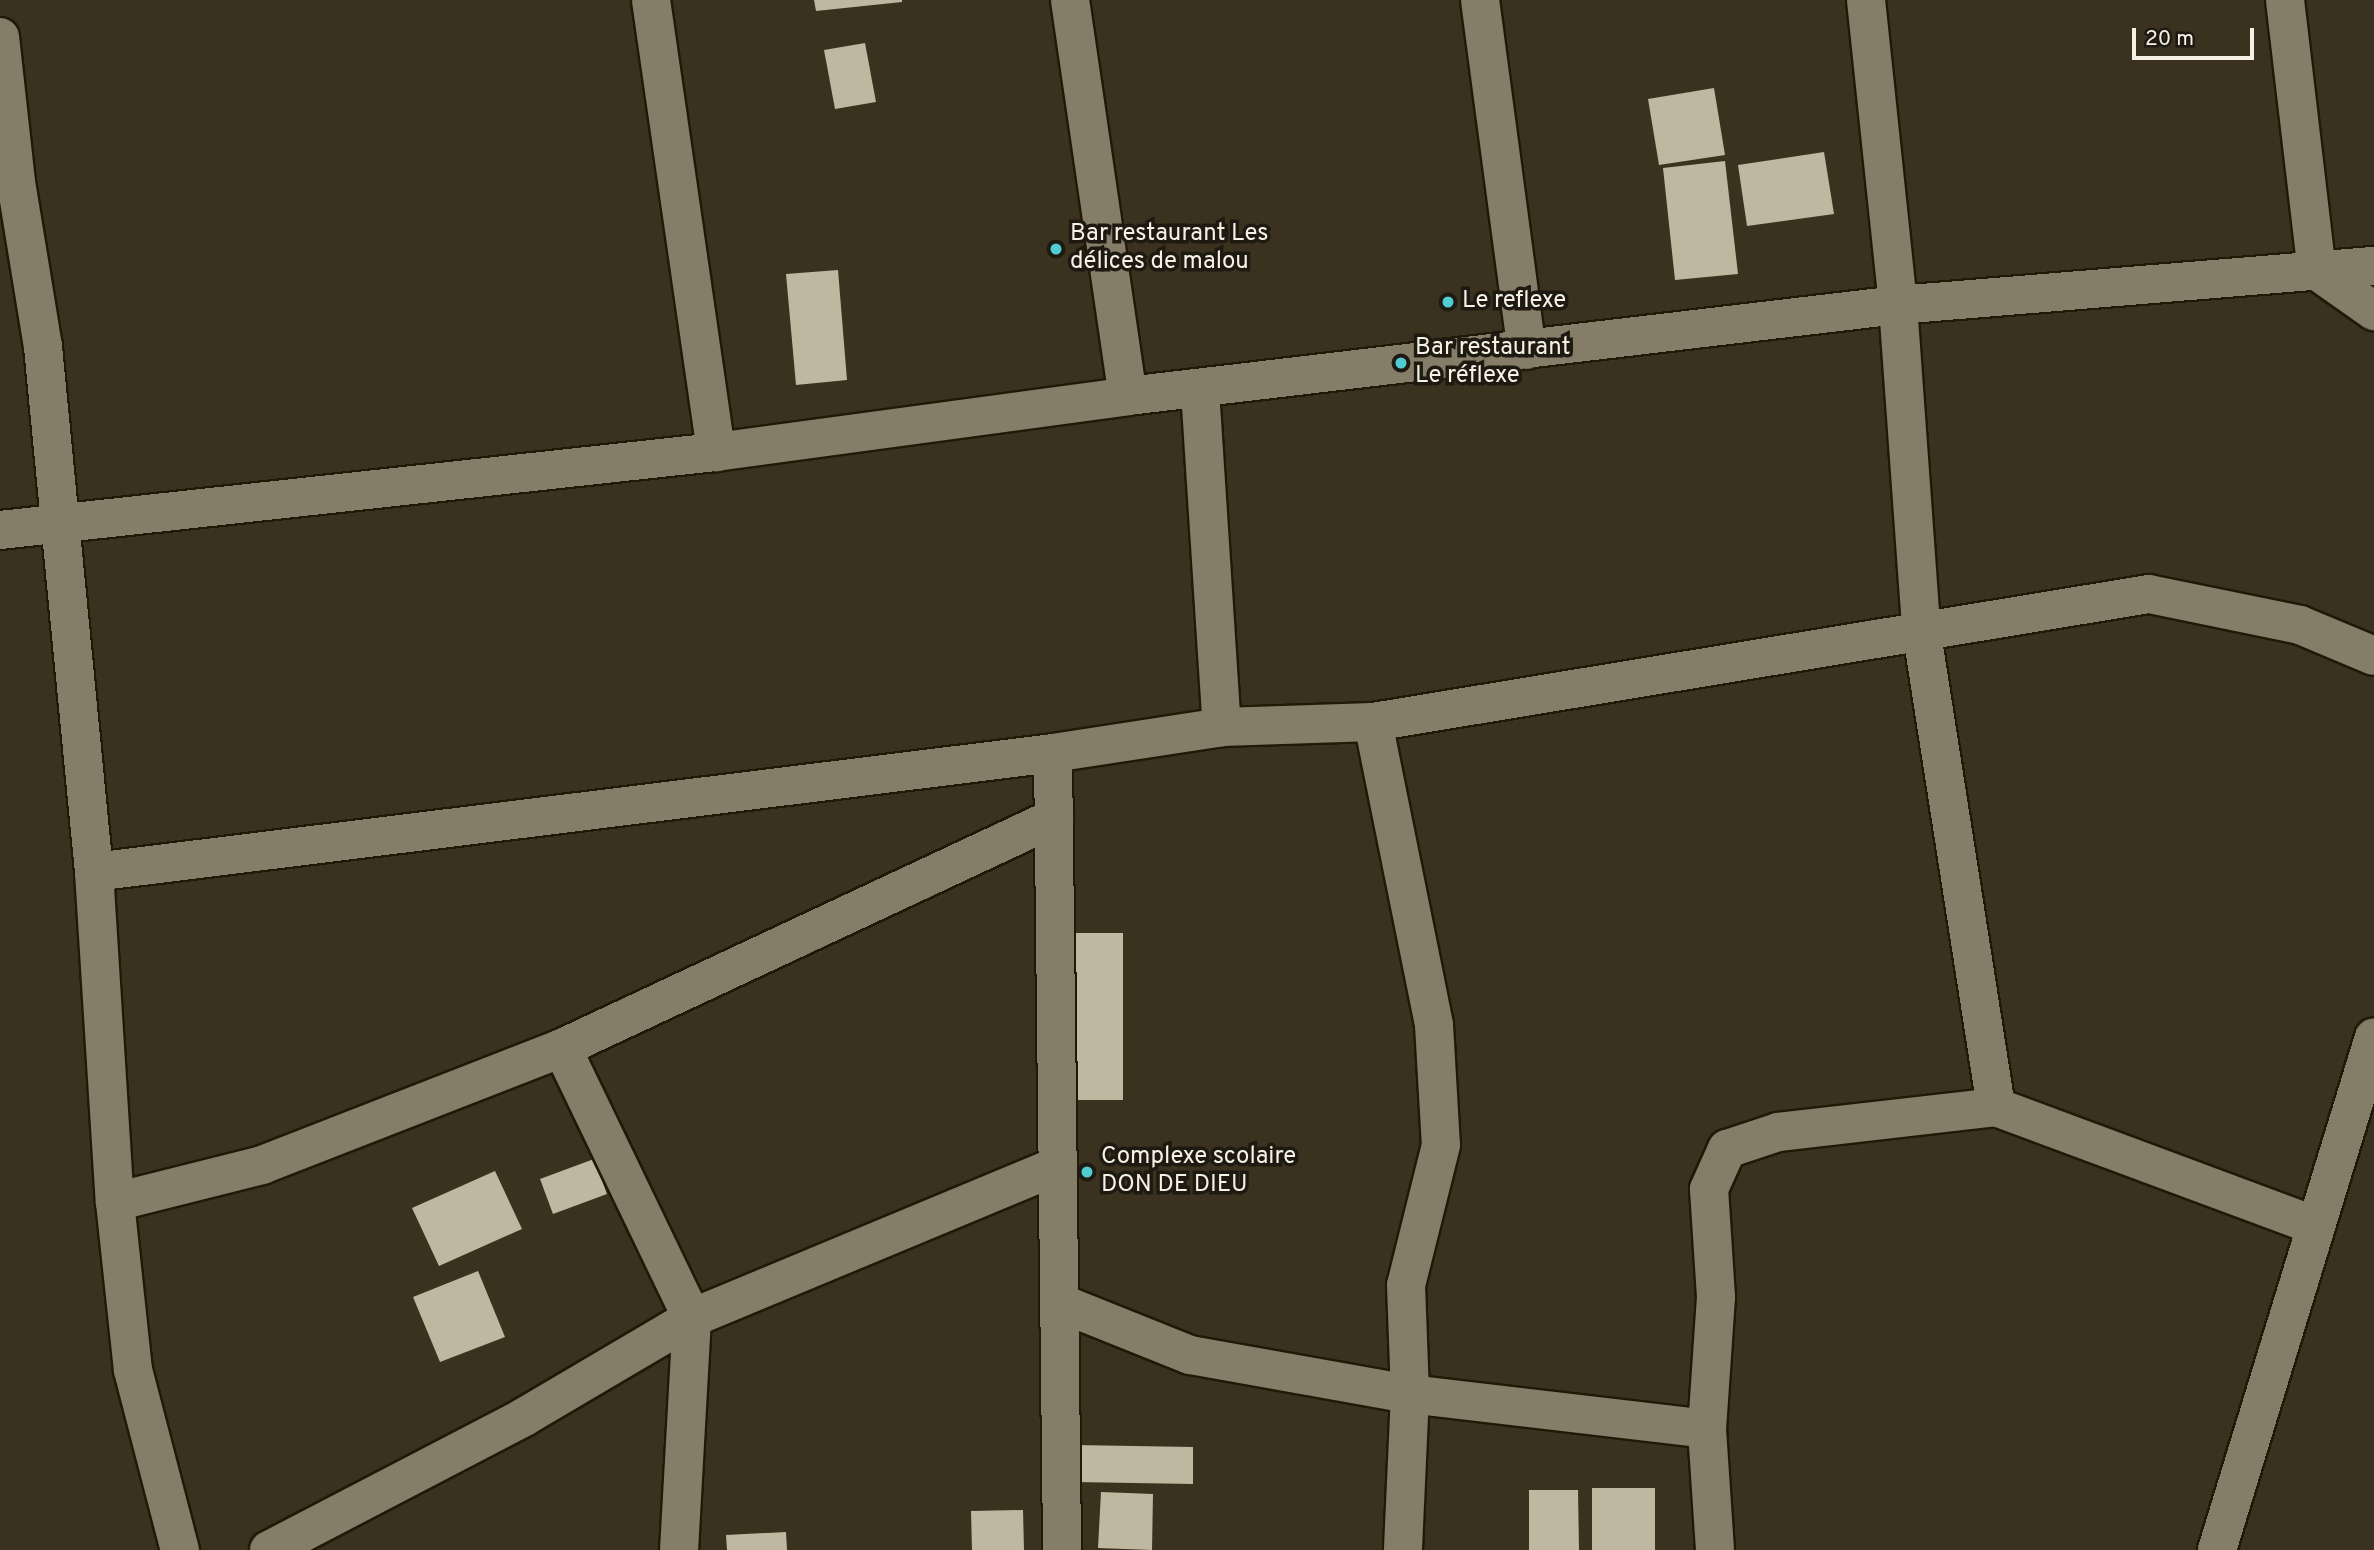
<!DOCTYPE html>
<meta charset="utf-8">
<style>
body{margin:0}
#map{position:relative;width:2374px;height:1550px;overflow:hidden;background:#3a321f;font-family:Overpass,sans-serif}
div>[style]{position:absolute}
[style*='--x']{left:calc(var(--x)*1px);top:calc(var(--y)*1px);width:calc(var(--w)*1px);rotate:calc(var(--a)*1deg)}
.building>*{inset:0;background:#c0b7a0}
.roads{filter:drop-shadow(2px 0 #211907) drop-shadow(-2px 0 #211907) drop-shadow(0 2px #211907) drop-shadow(0 -2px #211907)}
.street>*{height:38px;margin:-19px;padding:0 19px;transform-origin:19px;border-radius:19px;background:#867d68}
.dots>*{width:19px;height:19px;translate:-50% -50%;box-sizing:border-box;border:4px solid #1e1a12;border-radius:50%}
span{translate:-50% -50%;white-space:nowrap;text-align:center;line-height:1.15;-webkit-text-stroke:7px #1e1a12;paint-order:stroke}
.poi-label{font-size:24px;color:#f6f1e5}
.left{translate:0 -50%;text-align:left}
.scale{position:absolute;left:2132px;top:28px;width:122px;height:32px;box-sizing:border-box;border:4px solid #f6f1e5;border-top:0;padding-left:9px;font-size:21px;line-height:24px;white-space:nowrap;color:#f6f1e5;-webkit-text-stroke:5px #1e1a12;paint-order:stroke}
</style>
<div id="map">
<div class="building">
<i style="clip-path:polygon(814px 0,902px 0,902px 2px,816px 11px)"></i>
<i style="clip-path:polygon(865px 43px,876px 102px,835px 109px,824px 50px)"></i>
<i style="clip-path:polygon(1714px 88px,1725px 155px,1659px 165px,1648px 99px)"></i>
<i style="clip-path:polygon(1824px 152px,1834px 214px,1747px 226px,1738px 165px)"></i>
<i style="clip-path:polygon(1725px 161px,1738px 274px,1675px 280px,1663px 168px)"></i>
<i style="clip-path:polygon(838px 270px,847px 380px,796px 385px,786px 274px)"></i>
<i style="clip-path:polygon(1065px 933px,1123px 933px,1123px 1100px,1065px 1100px)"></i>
<i style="clip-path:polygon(594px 1159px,607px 1194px,553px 1214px,540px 1179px)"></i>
<i style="clip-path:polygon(495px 1171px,522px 1229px,439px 1266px,412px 1208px)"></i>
<i style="clip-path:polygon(478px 1271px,505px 1337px,440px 1362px,413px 1297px)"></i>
<i style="clip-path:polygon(1074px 1445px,1193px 1447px,1193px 1484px,1074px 1482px)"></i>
<i style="clip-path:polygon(1592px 1488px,1655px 1488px,1655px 1550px,1592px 1550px)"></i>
<i style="clip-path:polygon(1529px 1490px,1578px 1490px,1579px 1550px,1529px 1550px)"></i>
<i style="clip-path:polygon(1101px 1492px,1153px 1494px,1152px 1550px,1098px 1548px)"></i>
<i style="clip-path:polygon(1023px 1510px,1024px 1550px,972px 1550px,971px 1511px)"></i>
<i style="clip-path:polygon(786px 1532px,787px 1550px,727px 1550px,726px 1535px)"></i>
</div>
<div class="roads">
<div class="street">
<i style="--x:651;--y:0;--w:457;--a:81.8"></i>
<i style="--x:1070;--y:0;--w:400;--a:81.7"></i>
<i style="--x:1480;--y:0;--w:353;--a:82.4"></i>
<i style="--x:1866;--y:0;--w:307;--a:84"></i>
<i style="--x:1898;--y:305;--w:324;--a:85.9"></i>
<i style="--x:1921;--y:628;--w:485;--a:81.1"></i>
<i style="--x:2285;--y:0;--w:273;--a:83.3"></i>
<i style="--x:2317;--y:271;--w:70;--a:35.1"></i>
<i style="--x:0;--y:37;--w:146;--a:83.7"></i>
<i style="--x:16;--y:182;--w:167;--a:80.7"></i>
<i style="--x:43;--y:347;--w:527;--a:84.45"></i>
<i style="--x:94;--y:872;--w:331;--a:86.4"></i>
<i style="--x:115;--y:1202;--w:169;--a:83.9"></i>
<i style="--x:133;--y:1370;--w:186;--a:75.4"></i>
<i style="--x:1200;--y:390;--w:338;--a:86.3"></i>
<i style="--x:0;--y:530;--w:720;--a:-6.22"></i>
<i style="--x:716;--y:452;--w:416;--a:-7.7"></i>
<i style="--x:1128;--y:396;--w:775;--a:-6.74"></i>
<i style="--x:1898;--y:305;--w:478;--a:-4.7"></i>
<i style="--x:1373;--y:722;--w:309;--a:78.6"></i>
<i style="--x:1434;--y:1025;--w:120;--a:86.7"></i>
<i style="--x:1441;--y:1145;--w:144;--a:104"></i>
<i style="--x:1406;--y:1285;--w:109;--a:87.9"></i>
<i style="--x:1410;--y:1394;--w:156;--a:92.6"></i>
<i style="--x:1053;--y:753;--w:797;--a:89.35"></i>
<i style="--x:94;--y:872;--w:966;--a:-7.07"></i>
<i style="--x:1053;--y:753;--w:171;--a:-8.7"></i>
<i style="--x:1222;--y:727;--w:151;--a:-1.9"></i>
<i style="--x:1373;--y:722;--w:786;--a:-9.37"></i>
<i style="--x:2149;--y:594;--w:154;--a:11.6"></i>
<i style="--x:2300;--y:625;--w:80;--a:22.7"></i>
<i style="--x:562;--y:1048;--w:300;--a:64.3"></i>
<i style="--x:692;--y:1318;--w:232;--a:93.2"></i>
<i style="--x:115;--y:1202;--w:152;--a:-14.1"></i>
<i style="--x:262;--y:1165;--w:322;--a:-21.3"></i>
<i style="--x:562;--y:1048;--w:543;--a:-25.06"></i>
<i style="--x:1060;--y:1303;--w:140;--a:21.8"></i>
<i style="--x:1190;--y:1355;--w:223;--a:10.1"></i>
<i style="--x:1410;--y:1394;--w:299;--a:6.7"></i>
<i style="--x:269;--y:1550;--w:288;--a:-27.5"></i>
<i style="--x:524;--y:1417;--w:195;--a:-30.5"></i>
<i style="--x:692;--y:1318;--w:396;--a:-22.6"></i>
<i style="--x:1715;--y:1550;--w:121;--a:-93.8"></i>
<i style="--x:1707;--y:1429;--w:132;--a:-86.1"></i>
<i style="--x:1716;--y:1297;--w:108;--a:-93.7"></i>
<i style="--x:1709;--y:1189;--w:44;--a:-65.8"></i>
<i style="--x:1727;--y:1149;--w:54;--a:-18.4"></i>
<i style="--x:1778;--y:1132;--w:219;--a:-6.5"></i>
<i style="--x:1996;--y:1107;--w:339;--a:20.4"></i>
<i style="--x:2217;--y:1550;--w:536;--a:-72.98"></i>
</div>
</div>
<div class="dots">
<i style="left:1056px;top:249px;background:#51ccd2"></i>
<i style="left:1448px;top:302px;background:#51ccd2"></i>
<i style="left:1401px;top:363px;background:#51ccd2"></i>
<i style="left:1087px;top:1172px;background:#51ccd2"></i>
</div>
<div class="poi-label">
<span class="left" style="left:1070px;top:249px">Bar restaurant Les<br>délices de malou</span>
<span class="left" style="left:1462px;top:302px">Le reflexe</span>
<span class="left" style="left:1415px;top:363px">Bar restaurant<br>Le réflexe</span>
<span class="left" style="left:1101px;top:1172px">Complexe scolaire<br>DON DE DIEU</span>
</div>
<div class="scale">20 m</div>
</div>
